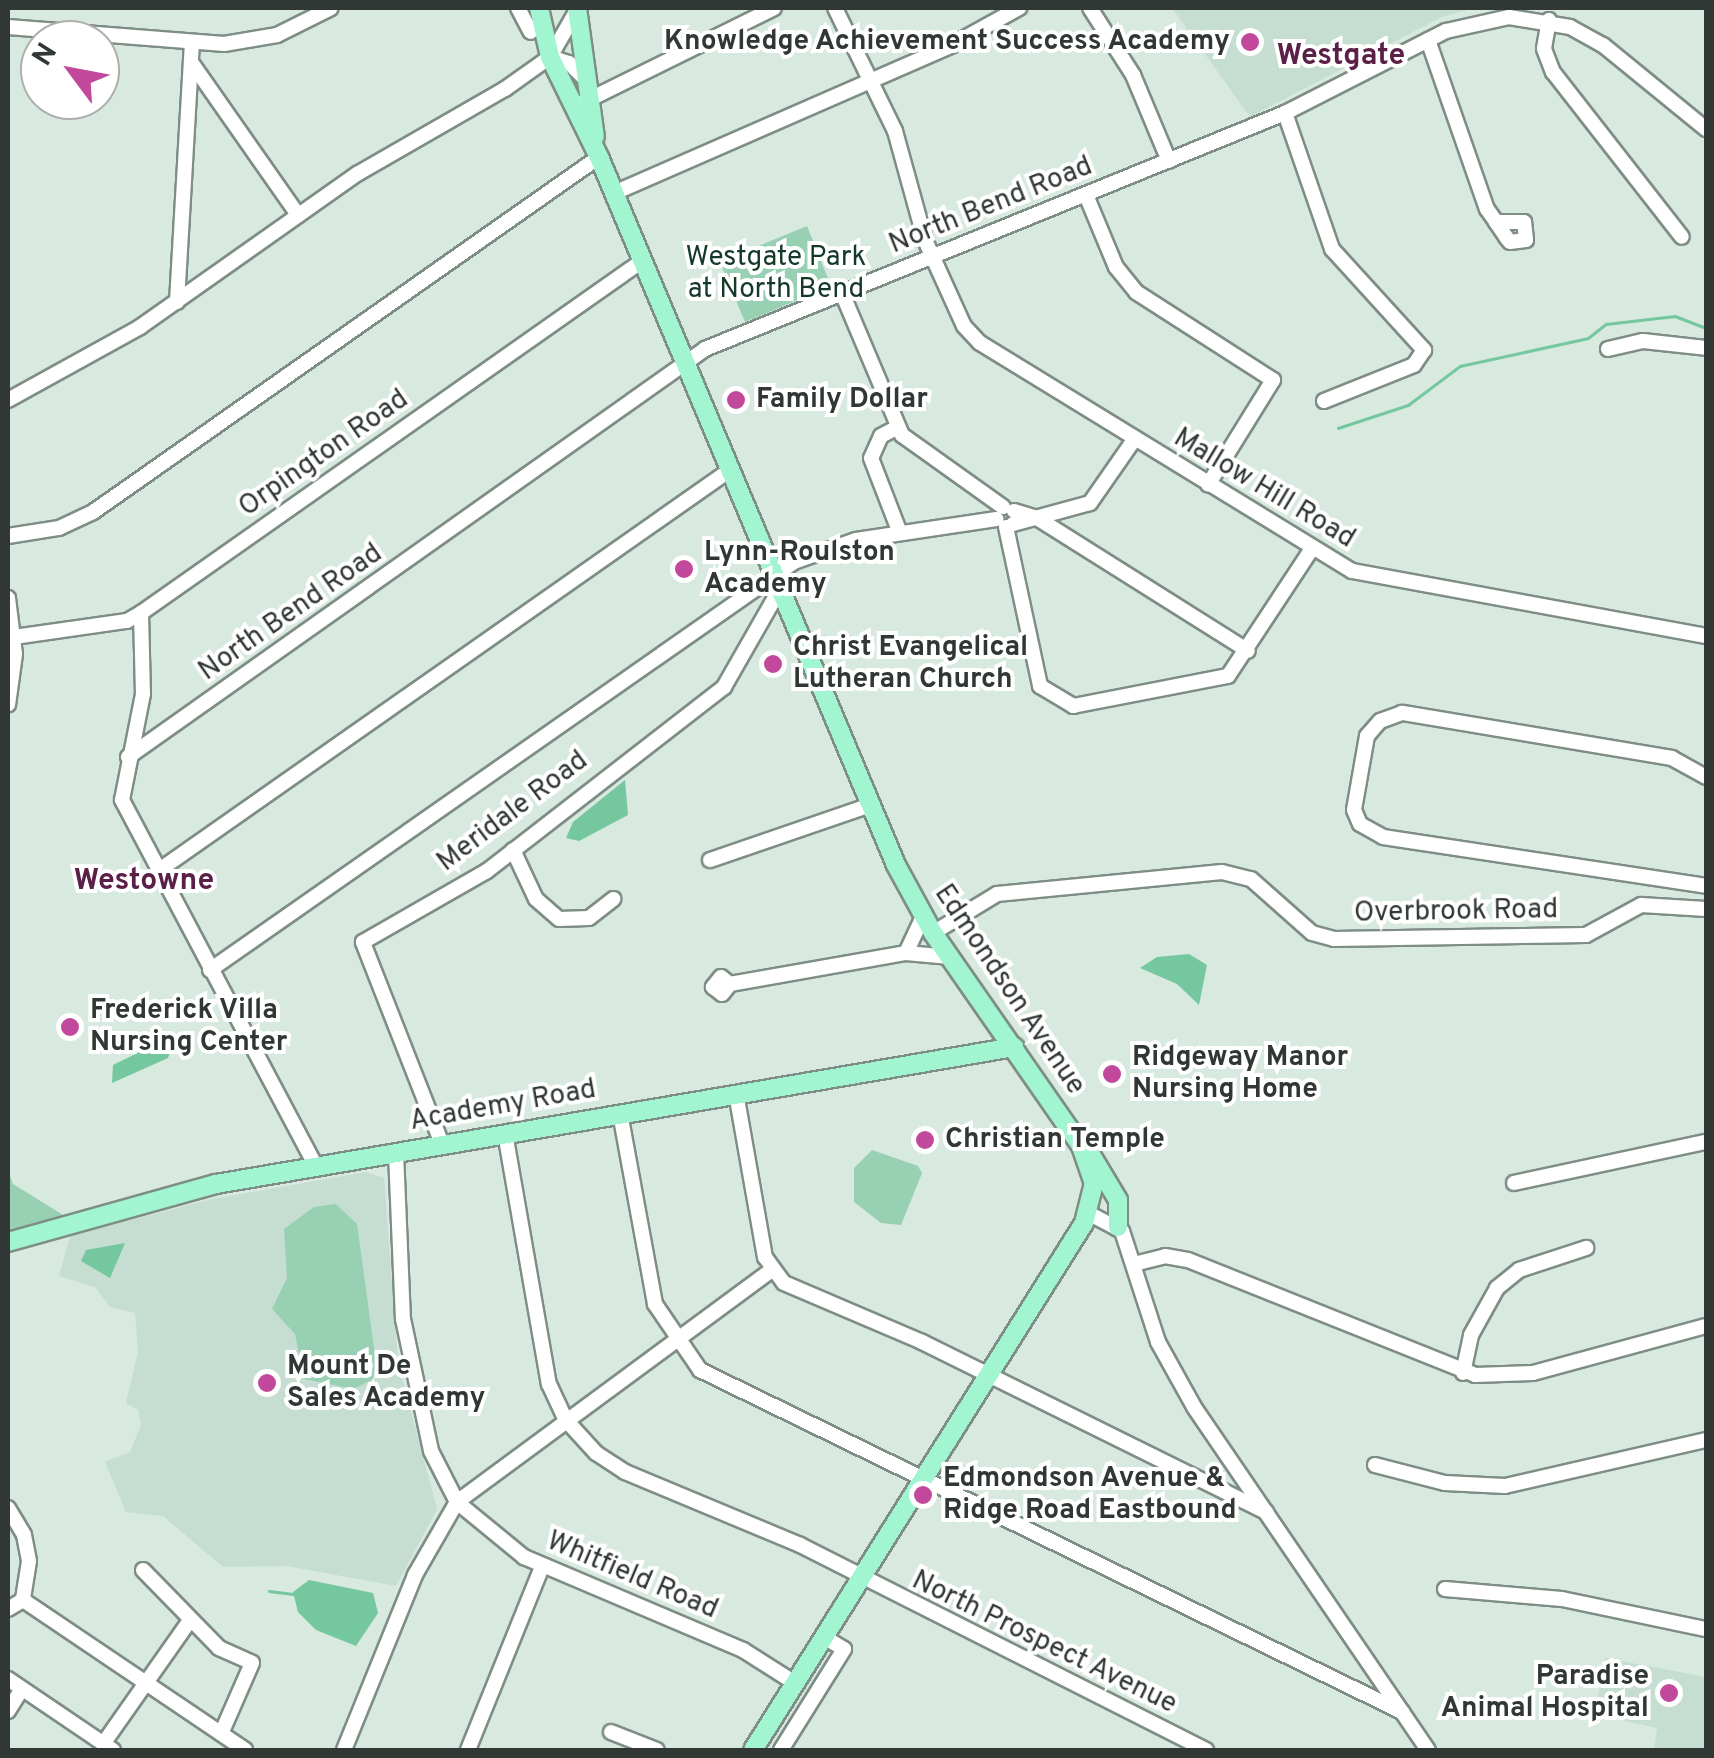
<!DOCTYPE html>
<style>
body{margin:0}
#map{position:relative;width:1714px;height:1758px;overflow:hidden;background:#d8e9df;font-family:Overpass,sans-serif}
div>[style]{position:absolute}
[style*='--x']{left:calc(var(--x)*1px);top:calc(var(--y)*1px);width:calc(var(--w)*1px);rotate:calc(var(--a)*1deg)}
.built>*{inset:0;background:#c5ded1}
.green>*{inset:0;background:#97d0b2}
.water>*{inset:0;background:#74c79f}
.stream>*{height:2.5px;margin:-1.25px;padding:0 1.25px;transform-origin:1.25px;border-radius:1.25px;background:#74c79f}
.roads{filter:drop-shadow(2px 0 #7e8d85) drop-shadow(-2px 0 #7e8d85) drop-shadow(0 2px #7e8d85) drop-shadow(0 -2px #7e8d85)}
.minor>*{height:14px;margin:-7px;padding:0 7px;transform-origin:7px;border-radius:7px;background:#fff}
.major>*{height:18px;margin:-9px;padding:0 9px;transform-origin:9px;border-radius:9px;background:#a1f5d1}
.dots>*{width:28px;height:28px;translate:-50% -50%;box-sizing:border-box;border:5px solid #fff;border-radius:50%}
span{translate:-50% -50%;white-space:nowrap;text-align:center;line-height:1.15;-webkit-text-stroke:8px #fff;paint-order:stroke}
.poi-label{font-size:28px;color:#313734;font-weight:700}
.right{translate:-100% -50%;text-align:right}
.left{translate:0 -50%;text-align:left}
.street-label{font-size:28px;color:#313734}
.park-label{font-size:28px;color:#143928}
.neighbourhood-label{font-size:30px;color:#5a2048;font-weight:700}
.frame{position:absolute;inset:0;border:10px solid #313734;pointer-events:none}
.north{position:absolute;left:20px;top:20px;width:100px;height:100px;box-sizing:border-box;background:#fff;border:2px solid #adafae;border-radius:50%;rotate:302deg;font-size:28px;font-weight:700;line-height:40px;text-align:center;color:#313734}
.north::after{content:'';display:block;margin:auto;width:35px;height:45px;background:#c1489b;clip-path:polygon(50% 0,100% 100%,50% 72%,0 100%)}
</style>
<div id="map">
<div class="built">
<i style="clip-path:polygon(1172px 8px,1473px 8px,1442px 17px,1250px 117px)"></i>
<i style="clip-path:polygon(366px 1172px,384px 1178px,398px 1363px,437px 1509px,396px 1586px,287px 1566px,223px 1567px,163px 1516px,126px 1512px,105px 1462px,130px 1452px,141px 1425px,138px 1410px,126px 1403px,138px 1352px,135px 1313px,110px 1307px,95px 1287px,59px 1276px,70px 1236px,212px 1199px)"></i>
<i style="clip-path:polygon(1605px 1658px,1706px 1677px,1706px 1750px,1654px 1750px,1657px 1728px,1595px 1714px)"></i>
</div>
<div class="green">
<i style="clip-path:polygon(807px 226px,831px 286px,745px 322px,720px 262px)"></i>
<i style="clip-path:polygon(872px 1150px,918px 1166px,922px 1173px,901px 1225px,881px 1223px,854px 1202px,854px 1168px)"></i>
<i style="clip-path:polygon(8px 1171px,13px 1184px,68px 1218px,8px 1234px)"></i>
<i style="clip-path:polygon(336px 1204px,357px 1224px,376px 1363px,373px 1379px,353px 1389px,304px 1379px,295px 1334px,272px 1309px,287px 1278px,284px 1229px,314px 1207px)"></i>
</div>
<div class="water">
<i style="clip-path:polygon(625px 780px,628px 815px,579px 841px,566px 838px,573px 822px)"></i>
<i style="clip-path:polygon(1189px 954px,1207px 965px,1199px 1005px,1177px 984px,1140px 968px,1157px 957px)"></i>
<i style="clip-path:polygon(160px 1042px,172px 1046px,168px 1058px,112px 1083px,113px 1065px)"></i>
<i style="clip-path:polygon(125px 1243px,110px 1278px,81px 1261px,86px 1250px)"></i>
<i style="clip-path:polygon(309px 1580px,373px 1593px,378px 1613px,356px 1646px,316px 1630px,298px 1612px,293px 1592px)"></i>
</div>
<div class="stream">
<i style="--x:1338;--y:428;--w:74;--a:-18.2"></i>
<i style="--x:1408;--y:405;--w:65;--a:-36.9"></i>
<i style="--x:1460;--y:366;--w:131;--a:-12.3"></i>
<i style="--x:1588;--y:338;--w:23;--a:-38"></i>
<i style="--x:1606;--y:324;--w:69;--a:-6.6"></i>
<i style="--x:1675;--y:316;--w:33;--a:21"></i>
<i style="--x:269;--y:1591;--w:24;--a:7"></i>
</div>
<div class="roads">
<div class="minor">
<i style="--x:518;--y:8;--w:27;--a:62"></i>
<i style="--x:835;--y:8;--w:137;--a:64"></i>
<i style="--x:895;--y:131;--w:113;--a:74.6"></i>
<i style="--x:925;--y:240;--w:94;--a:65.6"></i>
<i style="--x:964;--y:326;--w:23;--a:47"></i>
<i style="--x:980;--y:343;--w:436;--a:31.5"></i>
<i style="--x:1352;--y:571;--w:360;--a:10.4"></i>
<i style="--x:1090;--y:8;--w:80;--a:57.3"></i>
<i style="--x:1133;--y:75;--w:93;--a:67.3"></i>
<i style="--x:1549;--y:20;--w:29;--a:100"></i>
<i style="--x:1544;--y:49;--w:25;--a:69"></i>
<i style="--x:1553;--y:72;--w:209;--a:52"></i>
<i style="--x:8;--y:27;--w:217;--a:4.5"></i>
<i style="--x:224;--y:44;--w:54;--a:-9.6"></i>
<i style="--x:277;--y:35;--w:60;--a:-26.6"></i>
<i style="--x:1428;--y:40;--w:179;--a:70.8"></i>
<i style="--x:1487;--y:209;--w:16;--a:55"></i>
<i style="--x:1496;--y:222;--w:18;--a:56"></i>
<i style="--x:1506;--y:237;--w:6;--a:51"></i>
<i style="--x:1510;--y:242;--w:16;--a:-7"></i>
<i style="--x:1526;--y:240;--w:18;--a:-96"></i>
<i style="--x:1524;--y:222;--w:28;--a:180"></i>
<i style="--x:550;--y:57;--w:20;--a:18"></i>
<i style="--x:569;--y:63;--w:21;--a:45"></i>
<i style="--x:191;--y:62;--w:187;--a:55"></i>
<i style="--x:582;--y:103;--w:214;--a:-26.3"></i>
<i style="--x:1285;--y:113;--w:144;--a:70.9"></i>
<i style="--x:1332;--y:249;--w:137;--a:47.7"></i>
<i style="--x:1424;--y:350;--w:18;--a:124"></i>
<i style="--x:1414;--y:365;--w:97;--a:158.2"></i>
<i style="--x:614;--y:193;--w:369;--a:-23.6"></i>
<i style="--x:952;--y:45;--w:77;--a:-28.9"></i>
<i style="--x:1086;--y:195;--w:78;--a:67.4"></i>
<i style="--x:1116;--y:267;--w:32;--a:51"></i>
<i style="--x:1136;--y:292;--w:163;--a:32.7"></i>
<i style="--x:1273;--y:380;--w:123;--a:121.8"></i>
<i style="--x:842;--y:293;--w:154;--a:67.1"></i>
<i style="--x:902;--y:435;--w:124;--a:35.5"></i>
<i style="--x:177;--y:302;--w:260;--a:-86.7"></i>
<i style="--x:1608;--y:349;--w:36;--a:-13"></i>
<i style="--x:1643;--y:341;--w:63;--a:6.3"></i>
<i style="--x:8;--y:400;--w:151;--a:-28.9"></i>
<i style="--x:140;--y:327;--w:266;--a:-35.2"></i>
<i style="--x:357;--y:174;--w:171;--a:-29.9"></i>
<i style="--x:505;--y:89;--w:55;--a:-35.4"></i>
<i style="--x:550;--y:57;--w:54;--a:-60.1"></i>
<i style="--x:896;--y:428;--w:17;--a:152"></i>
<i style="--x:881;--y:436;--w:24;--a:114"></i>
<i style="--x:871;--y:458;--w:80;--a:68.9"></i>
<i style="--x:1014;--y:511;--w:24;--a:17"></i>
<i style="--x:1037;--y:518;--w:249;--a:32.2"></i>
<i style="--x:1013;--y:524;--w:80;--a:-15.3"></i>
<i style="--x:1090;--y:503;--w:77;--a:-55.1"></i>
<i style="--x:1006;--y:527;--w:163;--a:77.9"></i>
<i style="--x:1040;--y:686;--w:39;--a:31"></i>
<i style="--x:1073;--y:706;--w:158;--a:-11"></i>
<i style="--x:1228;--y:676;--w:151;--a:-56.6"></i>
<i style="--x:8;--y:536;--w:52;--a:-8.9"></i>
<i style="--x:59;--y:528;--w:38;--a:-25"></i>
<i style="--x:93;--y:512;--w:618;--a:-35.05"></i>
<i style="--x:8;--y:598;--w:56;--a:82.9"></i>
<i style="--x:15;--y:654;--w:51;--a:97.8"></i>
<i style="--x:141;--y:613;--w:81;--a:88.6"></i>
<i style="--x:143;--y:694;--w:108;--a:101.2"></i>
<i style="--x:122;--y:800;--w:415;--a:62.1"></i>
<i style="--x:14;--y:637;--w:114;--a:-8.1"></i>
<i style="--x:127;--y:621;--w:16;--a:-30"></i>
<i style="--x:141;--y:613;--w:612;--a:-35.09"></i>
<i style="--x:128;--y:757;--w:707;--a:-35.26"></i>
<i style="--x:705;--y:349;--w:626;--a:-22.14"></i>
<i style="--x:1285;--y:113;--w:181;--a:-27"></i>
<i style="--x:1446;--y:31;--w:65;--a:-12.5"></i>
<i style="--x:1509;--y:17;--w:62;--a:9.3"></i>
<i style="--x:1570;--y:27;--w:38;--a:29"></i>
<i style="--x:1603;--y:45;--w:133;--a:39.2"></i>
<i style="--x:1706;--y:777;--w:39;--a:-151"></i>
<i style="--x:1672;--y:758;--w:274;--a:-170.5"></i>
<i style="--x:1402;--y:713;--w:23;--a:160"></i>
<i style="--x:1380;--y:721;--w:20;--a:131"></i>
<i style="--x:1367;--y:736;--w:75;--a:100"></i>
<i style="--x:1354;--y:810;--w:15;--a:67"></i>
<i style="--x:1360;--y:824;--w:26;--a:29"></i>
<i style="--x:1383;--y:837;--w:327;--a:8.6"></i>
<i style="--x:513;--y:850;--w:54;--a:64.9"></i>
<i style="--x:536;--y:899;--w:30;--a:41"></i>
<i style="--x:559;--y:919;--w:30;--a:-2"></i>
<i style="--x:589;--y:918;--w:31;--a:-38"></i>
<i style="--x:710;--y:860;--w:170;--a:-18.9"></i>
<i style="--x:158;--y:871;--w:699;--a:-35.03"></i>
<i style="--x:933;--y:933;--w:75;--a:-31.4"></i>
<i style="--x:997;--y:894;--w:226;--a:-5.6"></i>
<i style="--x:1222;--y:872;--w:30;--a:14"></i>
<i style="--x:1251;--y:879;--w:81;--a:41.5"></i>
<i style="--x:1312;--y:933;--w:23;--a:15"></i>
<i style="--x:1334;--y:939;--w:252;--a:-0.9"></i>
<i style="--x:1586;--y:935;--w:63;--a:-28.6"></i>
<i style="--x:1641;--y:905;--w:65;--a:3.5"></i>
<i style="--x:906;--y:953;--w:40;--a:-65"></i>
<i style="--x:210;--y:970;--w:712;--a:-34.94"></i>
<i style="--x:794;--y:562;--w:66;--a:-19.5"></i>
<i style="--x:856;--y:540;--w:142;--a:-8.5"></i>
<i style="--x:730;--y:984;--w:11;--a:-142"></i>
<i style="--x:721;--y:977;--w:13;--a:129"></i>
<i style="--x:713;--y:987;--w:11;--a:38"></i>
<i style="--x:722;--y:994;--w:13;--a:-51"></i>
<i style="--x:730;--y:984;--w:179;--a:-10"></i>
<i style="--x:906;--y:953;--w:44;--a:5.2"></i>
<i style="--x:736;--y:1093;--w:167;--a:80"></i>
<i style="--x:765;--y:1257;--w:32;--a:54"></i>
<i style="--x:784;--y:1283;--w:150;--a:23.1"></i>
<i style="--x:922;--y:1342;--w:384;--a:26.3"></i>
<i style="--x:620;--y:1113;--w:194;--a:79.6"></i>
<i style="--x:655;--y:1304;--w:80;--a:55.7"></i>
<i style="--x:700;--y:1370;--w:781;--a:25.97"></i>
<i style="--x:505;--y:1133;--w:255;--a:80.1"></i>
<i style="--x:549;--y:1384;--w:38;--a:65"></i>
<i style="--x:565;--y:1419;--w:46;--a:47.6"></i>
<i style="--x:596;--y:1453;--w:35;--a:33"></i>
<i style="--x:625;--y:1472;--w:190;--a:22.6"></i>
<i style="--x:800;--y:1545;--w:455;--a:26.8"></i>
<i style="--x:442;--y:1144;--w:217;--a:-111.4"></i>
<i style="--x:363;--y:942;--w:143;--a:-29.8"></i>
<i style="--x:487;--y:871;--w:300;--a:-37.8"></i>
<i style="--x:724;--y:687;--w:113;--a:-60.3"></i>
<i style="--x:396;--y:1153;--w:166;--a:87.6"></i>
<i style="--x:403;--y:1319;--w:135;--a:78"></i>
<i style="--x:431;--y:1451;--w:57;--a:63"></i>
<i style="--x:457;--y:1502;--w:87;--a:39.4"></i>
<i style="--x:524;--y:1557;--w:238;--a:23"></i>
<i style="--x:743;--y:1650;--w:62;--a:32.4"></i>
<i style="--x:1514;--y:1183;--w:196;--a:-12.1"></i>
<i style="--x:1090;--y:1214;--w:36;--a:28"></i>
<i style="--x:1122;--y:1231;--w:117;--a:72"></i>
<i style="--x:1158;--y:1342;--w:74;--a:61"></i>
<i style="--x:1194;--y:1407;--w:415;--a:55.7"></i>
<i style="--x:1134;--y:1264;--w:32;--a:-14"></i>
<i style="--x:1165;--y:1256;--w:23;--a:10"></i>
<i style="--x:1188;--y:1260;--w:309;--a:21.8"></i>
<i style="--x:1475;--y:1375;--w:58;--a:-2"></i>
<i style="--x:1533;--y:1373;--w:179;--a:-15.2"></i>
<i style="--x:1463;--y:1373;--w:39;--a:-78"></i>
<i style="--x:1471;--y:1335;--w:54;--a:-61"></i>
<i style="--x:1497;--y:1288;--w:28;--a:-39"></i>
<i style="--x:1519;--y:1270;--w:71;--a:-18.2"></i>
<i style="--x:1375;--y:1465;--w:72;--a:14.4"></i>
<i style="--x:1445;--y:1483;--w:60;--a:2.9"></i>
<i style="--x:1505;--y:1486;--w:206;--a:-12.9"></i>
<i style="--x:8;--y:1508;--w:31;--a:59"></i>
<i style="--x:24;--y:1535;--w:26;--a:79"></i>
<i style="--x:29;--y:1561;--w:39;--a:99"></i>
<i style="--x:23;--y:1600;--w:17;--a:149"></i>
<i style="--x:143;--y:1570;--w:109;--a:45.7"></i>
<i style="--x:219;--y:1648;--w:36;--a:24"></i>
<i style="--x:252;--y:1663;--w:77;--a:113.6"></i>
<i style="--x:1445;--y:1589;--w:117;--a:4.9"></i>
<i style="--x:1562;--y:1599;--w:147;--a:11.8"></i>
<i style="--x:23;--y:1600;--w:268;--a:34"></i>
<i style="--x:8;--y:1679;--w:127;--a:34.1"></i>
<i style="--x:8;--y:1711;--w:26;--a:-58"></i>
<i style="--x:611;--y:1732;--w:49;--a:21.4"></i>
<i style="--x:103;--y:1744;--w:151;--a:-54.9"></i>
<i style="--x:344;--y:1750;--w:189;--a:-67.9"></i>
<i style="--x:415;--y:1575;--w:84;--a:-60.1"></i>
<i style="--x:457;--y:1502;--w:389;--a:-36.4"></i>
<i style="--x:468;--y:1750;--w:197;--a:-68"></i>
<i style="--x:781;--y:1750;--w:119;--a:-58"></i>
<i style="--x:844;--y:1649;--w:23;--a:-149"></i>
</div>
<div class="major">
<i style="--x:539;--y:8;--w:50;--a:77.3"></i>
<i style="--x:550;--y:57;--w:111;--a:63.9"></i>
<i style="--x:599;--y:157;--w:768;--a:67.24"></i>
<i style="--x:896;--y:865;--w:77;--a:61.4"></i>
<i style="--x:933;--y:933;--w:259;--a:55.2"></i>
<i style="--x:1081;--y:1146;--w:39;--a:71"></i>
<i style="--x:1094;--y:1183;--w:41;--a:104"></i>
<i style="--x:1084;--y:1223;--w:622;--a:122.13"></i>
<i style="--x:577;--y:8;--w:130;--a:82.1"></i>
<i style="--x:1091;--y:1155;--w:52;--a:59"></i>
<i style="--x:1118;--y:1200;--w:27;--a:90"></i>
<i style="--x:8;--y:1242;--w:216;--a:-15.6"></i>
<i style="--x:216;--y:1184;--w:810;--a:-9.74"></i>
</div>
</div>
<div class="dots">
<i style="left:1250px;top:42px;background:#c1489b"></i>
<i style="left:736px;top:400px;background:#c1489b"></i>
<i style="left:684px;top:569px;background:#c1489b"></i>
<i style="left:773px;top:664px;background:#c1489b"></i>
<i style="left:70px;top:1027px;background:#c1489b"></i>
<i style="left:1112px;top:1074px;background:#c1489b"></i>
<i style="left:925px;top:1140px;background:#c1489b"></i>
<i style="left:267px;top:1383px;background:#c1489b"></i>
<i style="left:923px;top:1495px;background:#c1489b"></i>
<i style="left:1669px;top:1693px;background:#c1489b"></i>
</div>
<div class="poi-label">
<span class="right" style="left:1230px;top:42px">Knowledge Achievement Success Academy</span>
<span class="left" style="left:756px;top:400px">Family Dollar</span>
<span class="left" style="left:704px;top:569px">Lynn-Roulston<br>Academy</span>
<span class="left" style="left:793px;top:664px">Christ Evangelical<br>Lutheran Church</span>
<span class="left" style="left:90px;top:1027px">Frederick Villa<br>Nursing Center</span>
<span class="left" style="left:1132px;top:1074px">Ridgeway Manor<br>Nursing Home</span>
<span class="left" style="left:945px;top:1140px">Christian Temple</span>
<span class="left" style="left:287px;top:1383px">Mount De<br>Sales Academy</span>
<span class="left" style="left:943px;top:1495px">Edmondson Avenue &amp;<br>Ridge Road Eastbound</span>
<span class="right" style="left:1649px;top:1693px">Paradise<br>Animal Hospital</span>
</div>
<div class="street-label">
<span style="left:991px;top:206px;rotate:-22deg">North Bend Road</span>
<span style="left:324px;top:454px;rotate:-35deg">Orpington Road</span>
<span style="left:1264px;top:489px;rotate:31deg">Mallow Hill Road</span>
<span style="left:291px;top:613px;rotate:-35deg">North Bend Road</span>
<span style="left:513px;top:812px;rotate:-37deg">Meridale Road</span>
<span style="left:1456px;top:912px;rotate:-1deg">Overbrook Road</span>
<span style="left:1009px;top:990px;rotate:56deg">Edmondson Avenue</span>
<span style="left:503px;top:1106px;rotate:-10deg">Academy Road</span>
<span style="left:632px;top:1576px;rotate:23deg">Whitfield Road</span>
<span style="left:1044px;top:1643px;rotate:26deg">North Prospect Avenue</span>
</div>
<div class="park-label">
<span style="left:776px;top:274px">Westgate Park<br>at North Bend</span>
</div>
<div class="neighbourhood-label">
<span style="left:1341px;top:57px">Westgate</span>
<span style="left:144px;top:882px">Westowne</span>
</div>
<div class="frame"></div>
<div class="north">N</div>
</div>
